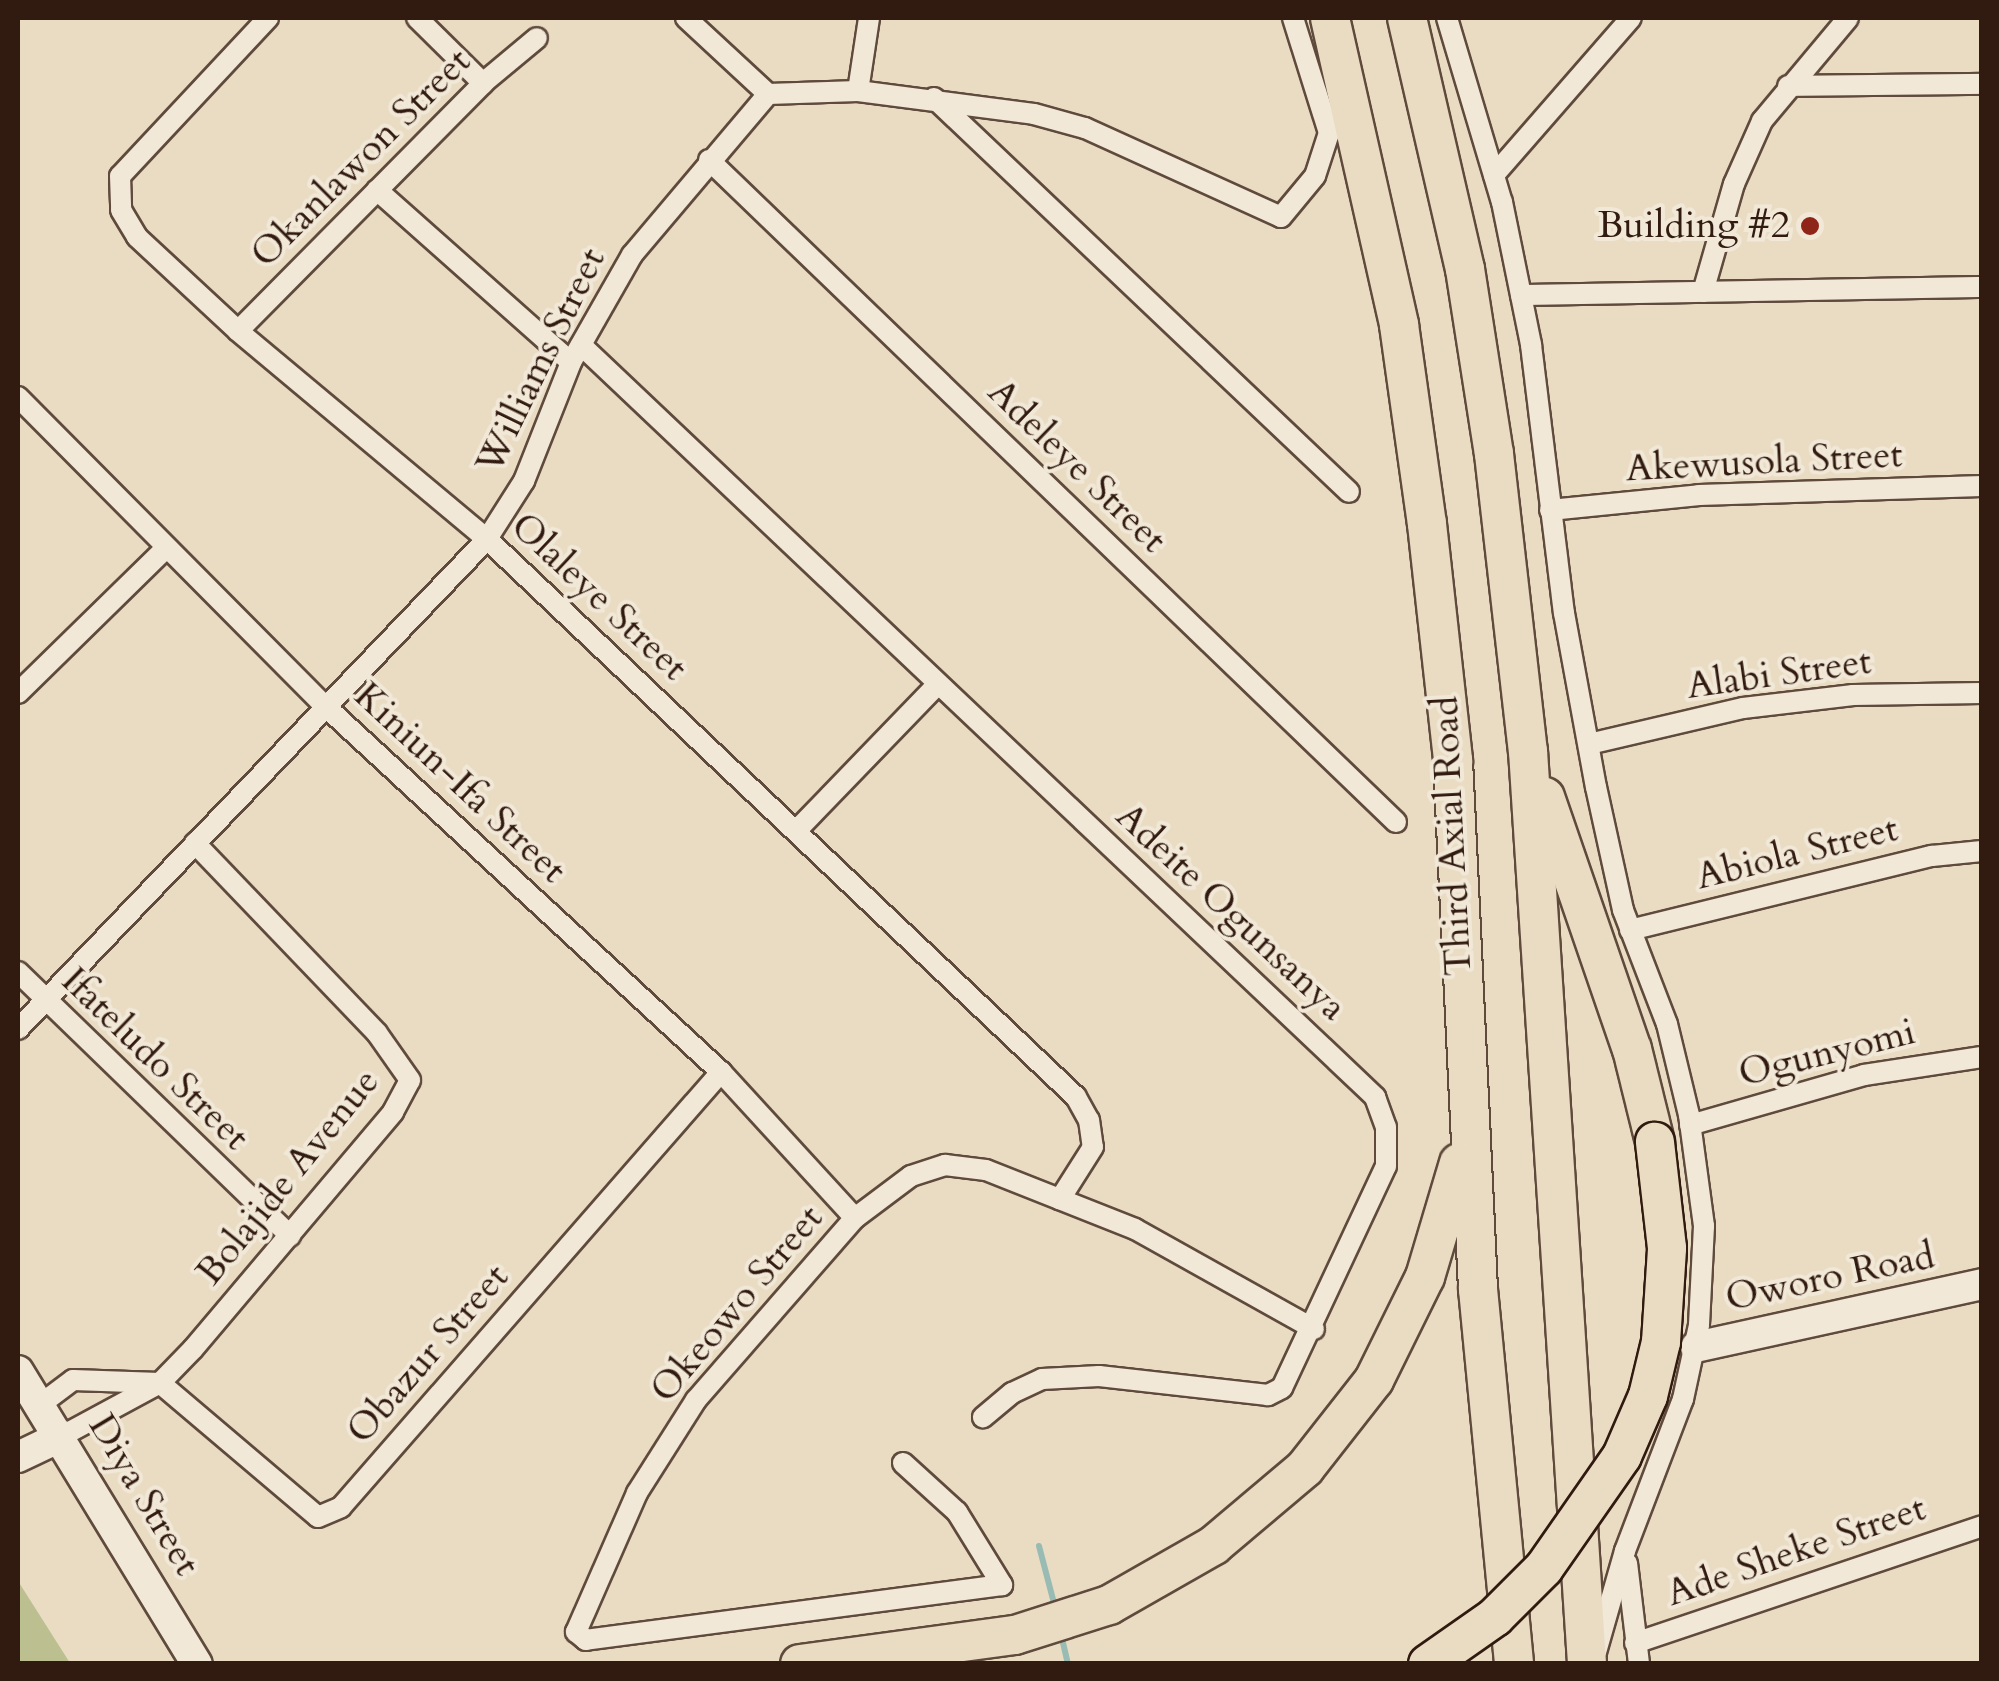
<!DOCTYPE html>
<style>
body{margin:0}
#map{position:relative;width:1999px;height:1681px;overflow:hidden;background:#eadcc3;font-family:Cardo,serif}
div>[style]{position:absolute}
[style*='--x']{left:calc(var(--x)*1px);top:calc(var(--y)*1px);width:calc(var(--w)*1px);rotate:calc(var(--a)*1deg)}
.green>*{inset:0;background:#bcbf90}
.stream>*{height:6px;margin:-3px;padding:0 3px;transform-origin:3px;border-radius:3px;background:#98bcb3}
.roads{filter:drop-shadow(2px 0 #5f4a3c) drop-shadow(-2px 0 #5f4a3c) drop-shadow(0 2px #5f4a3c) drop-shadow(0 -2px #5f4a3c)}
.street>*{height:20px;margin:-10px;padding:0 10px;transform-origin:10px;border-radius:10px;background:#f1e8d8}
.secondary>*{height:30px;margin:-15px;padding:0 15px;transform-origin:15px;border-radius:15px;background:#f1e8d8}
.highway>*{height:38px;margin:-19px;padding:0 19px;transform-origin:19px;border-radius:19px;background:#eadcc3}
.bridges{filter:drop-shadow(2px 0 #311a0f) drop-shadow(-2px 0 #311a0f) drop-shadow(0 2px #311a0f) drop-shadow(0 -2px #311a0f)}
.highway-bridge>*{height:38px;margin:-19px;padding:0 19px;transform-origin:19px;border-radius:19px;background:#eadcc3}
.dots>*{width:28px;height:28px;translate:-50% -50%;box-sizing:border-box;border:5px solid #f1e8d8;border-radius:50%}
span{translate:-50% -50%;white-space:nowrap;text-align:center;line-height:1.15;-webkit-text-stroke:8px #f1e8d8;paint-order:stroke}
.street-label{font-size:38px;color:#311a0f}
.poi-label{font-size:38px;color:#311a0f}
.right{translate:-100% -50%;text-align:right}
.frame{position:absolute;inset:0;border:20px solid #311a0f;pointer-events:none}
</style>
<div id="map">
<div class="green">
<i style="clip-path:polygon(18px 1581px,70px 1663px,18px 1663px)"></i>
</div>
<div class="stream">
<i style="--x:1039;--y:1546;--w:63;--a:75.3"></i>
<i style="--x:1061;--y:1634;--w:31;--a:77"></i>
</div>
<div class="roads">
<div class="street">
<i style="--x:268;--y:18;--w:216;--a:133.1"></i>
<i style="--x:120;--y:176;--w:34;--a:88"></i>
<i style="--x:121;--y:210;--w:31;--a:59"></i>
<i style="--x:137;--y:237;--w:138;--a:42.9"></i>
<i style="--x:238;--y:331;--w:324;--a:39.9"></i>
<i style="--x:487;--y:539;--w:811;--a:43.45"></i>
<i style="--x:1076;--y:1097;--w:26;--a:61"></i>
<i style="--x:1089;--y:1120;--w:27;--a:82"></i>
<i style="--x:1093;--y:1147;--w:62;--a:122.4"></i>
<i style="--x:417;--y:18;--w:93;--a:44.6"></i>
<i style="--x:686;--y:18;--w:112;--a:42.8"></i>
<i style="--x:1293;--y:18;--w:121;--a:72.6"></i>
<i style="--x:1447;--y:18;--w:192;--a:73.4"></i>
<i style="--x:1502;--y:202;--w:146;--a:78.5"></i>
<i style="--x:1531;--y:345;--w:270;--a:83"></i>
<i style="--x:1564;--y:613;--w:177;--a:79.6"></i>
<i style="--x:1596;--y:787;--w:126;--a:77.6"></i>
<i style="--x:1623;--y:910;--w:122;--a:68.9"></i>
<i style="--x:1667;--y:1024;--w:94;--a:76.4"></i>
<i style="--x:1689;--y:1115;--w:112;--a:82.3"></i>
<i style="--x:1704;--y:1226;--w:99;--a:92.9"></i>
<i style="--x:1699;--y:1325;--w:76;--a:102.2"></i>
<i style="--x:1683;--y:1399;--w:163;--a:110.9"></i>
<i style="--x:1625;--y:1551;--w:105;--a:106"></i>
<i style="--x:1788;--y:86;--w:194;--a:-0.6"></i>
<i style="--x:858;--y:91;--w:74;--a:-81.4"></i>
<i style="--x:934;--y:98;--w:572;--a:43.51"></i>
<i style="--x:709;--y:160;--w:954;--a:43.94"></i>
<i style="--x:1494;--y:175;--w:208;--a:-48.9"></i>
<i style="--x:377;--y:190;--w:259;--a:41.6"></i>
<i style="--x:1703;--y:292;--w:112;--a:-74"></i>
<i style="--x:1734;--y:184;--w:69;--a:-66"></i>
<i style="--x:1762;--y:121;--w:134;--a:-50.1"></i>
<i style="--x:1521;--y:295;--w:461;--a:-1"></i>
<i style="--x:238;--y:331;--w:349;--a:-45.3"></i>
<i style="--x:483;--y:83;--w:70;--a:-39.8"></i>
<i style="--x:581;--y:345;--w:1094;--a:43.44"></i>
<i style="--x:1375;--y:1097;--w:32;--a:70"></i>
<i style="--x:1386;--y:1127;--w:39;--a:90"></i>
<i style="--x:1386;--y:1166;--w:245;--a:115.1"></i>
<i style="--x:1282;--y:1388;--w:16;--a:153"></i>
<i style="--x:1268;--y:1395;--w:170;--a:-173.6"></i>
<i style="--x:1099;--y:1376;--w:57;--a:177"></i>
<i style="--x:1042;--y:1379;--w:33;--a:155"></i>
<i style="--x:1012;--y:1393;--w:38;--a:140"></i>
<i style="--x:18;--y:397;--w:434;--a:45.2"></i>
<i style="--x:324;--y:705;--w:541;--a:42.75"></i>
<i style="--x:721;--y:1072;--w:198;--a:47.5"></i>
<i style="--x:1550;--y:510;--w:150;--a:-5.7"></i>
<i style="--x:1699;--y:495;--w:283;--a:-1.8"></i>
<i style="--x:18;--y:693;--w:207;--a:-44.4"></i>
<i style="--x:1589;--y:744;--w:158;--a:-13.2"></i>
<i style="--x:1743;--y:708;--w:111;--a:-6.7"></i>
<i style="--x:1853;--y:695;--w:129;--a:-0.9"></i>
<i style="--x:796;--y:831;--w:204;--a:-46"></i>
<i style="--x:1630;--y:930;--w:311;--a:-13.8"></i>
<i style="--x:1932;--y:856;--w:50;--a:-5.7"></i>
<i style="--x:18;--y:972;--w:379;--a:44.1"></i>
<i style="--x:18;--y:1029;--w:678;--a:-46.25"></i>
<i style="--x:487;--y:539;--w:69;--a:-57.5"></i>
<i style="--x:524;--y:481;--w:128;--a:-68.4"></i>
<i style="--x:571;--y:362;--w:123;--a:-60.3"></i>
<i style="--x:632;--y:255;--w:211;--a:-49.8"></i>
<i style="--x:768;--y:94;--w:90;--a:-1.9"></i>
<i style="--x:858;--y:91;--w:177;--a:7.4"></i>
<i style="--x:1034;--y:114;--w:53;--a:15.4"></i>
<i style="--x:1085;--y:128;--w:215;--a:24.4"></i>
<i style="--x:1281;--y:217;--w:53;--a:-50.3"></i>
<i style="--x:1315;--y:176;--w:45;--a:-72"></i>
<i style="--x:1690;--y:1125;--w:181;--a:-16"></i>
<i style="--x:1864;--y:1075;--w:119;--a:-8.7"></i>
<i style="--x:41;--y:1404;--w:40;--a:-37"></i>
<i style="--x:73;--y:1380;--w:87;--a:2"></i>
<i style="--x:160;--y:1383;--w:207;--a:40.3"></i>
<i style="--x:318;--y:1517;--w:25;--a:-23"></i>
<i style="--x:341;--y:1507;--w:578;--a:-48.86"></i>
<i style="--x:62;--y:1436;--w:111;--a:-28.4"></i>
<i style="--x:160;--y:1383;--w:47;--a:-45.9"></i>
<i style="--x:193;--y:1349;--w:310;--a:-49.8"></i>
<i style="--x:393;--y:1112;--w:36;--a:-62"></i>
<i style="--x:410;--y:1080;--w:57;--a:-125.1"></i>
<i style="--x:377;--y:1033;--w:263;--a:-133.8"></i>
<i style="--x:903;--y:1463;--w:73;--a:42.2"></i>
<i style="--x:957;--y:1512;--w:86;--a:58.3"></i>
<i style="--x:1002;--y:1585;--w:420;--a:172.5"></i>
<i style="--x:586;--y:1640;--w:13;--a:-141"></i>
<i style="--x:576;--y:1632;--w:152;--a:-66.3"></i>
<i style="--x:637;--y:1493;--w:110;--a:-57.6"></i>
<i style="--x:696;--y:1400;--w:242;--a:-48.9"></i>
<i style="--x:855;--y:1218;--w:70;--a:-36.9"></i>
<i style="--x:911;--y:1176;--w:36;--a:-18"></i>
<i style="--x:945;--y:1165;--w:41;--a:7"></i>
<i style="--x:986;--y:1170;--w:160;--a:21.6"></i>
<i style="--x:1135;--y:1229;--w:205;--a:29.2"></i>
<i style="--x:1627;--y:1563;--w:102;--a:83.2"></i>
<i style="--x:1635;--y:1643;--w:366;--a:-18.6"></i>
</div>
<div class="secondary">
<i style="--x:1696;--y:1347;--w:293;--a:-12.4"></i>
<i style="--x:18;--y:1371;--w:343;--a:58.6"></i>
<i style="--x:18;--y:1457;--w:49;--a:-25.5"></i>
</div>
<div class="highway">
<i style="--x:1330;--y:18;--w:315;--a:77.3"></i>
<i style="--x:1399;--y:325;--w:201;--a:82"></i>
<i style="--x:1427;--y:524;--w:238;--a:83.7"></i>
<i style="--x:1453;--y:761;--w:529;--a:87.29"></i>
<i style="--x:1478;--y:1289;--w:377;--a:84.5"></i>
<i style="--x:1407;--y:18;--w:258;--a:77"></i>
<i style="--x:1465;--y:269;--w:187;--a:81.1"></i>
<i style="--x:1494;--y:454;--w:299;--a:83.5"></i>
<i style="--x:1528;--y:751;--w:915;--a:86.3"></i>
<i style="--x:1545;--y:797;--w:267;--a:71"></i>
<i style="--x:1632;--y:1049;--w:96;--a:76.1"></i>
<i style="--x:800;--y:1664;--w:217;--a:-7.7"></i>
<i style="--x:1015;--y:1635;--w:99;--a:-17.7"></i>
<i style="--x:1109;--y:1605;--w:121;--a:-29.7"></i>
<i style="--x:1214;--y:1545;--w:119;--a:-40.2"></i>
<i style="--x:1305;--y:1468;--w:112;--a:-51.9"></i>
<i style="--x:1374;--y:1380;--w:115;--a:-63.7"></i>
<i style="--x:1425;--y:1277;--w:119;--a:-73.4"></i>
</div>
</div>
<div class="bridges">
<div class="highway-bridge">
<i style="--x:1428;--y:1664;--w:82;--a:-35"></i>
<i style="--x:1495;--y:1617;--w:69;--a:-45"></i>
<i style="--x:1544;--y:1568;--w:136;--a:-55.1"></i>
<i style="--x:1622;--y:1456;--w:65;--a:-66.6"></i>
<i style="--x:1648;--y:1396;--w:56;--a:-76.5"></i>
<i style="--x:1661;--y:1342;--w:94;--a:-86.3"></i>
<i style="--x:1667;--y:1248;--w:107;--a:-96.5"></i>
</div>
</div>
<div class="dots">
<i style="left:1810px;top:226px;background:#8f2418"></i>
</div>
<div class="street-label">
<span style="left:361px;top:158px;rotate:-45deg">Okanlawon Street</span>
<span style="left:541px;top:361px;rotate:-64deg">Williams Street</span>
<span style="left:1764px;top:462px;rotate:-3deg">Akewusola Street</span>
<span style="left:1077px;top:466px;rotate:44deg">Adeleye Street</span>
<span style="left:599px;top:597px;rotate:43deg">Olaleye Street</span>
<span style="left:1779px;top:674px;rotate:-8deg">Alabi Street</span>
<span style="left:460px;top:783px;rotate:43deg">Kiniun-Ifa Street</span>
<span style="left:1452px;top:836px;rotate:-93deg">Third Axial Road</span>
<span style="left:1797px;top:853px;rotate:-14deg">Abiola Street</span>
<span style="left:1231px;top:912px;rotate:43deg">Adeite Ogunsanya</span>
<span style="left:1827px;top:1053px;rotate:-14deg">Ogunyomi</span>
<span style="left:155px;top:1059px;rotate:44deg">Ifateludo Street</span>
<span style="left:288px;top:1177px;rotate:-51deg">Bolajide Avenue</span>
<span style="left:1830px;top:1277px;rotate:-12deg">Oworo Road</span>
<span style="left:737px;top:1304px;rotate:-50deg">Okeowo Street</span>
<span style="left:428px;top:1354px;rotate:-49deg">Obazur Street</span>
<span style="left:144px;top:1495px;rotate:59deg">Diya Street</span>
<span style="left:1796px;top:1551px;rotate:-19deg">Ade Sheke Street</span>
</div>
<div class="poi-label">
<span class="right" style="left:1790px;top:226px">Building #2</span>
</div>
<div class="frame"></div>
</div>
